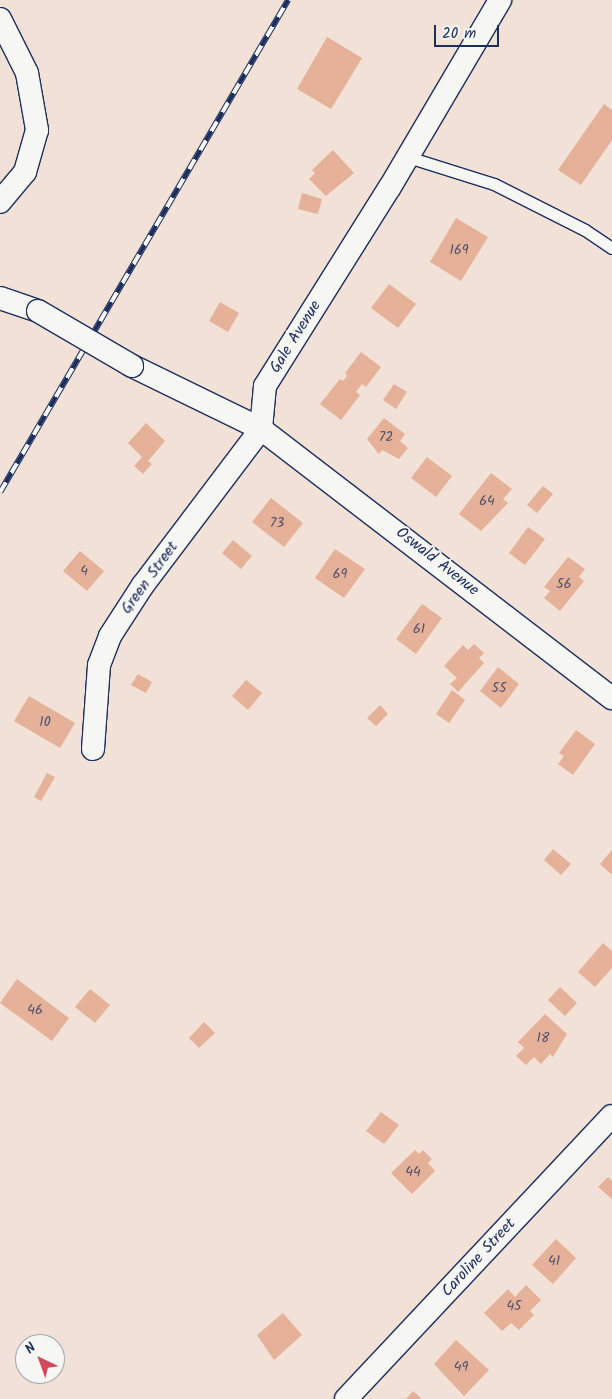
<!DOCTYPE html>
<style>
body{margin:0}
#map{position:relative;width:612px;height:1399px;overflow:hidden;background:#f1e1d7;font-family:Kalam,sans-serif}
div>[style]{position:absolute}
[style*='--x']{left:calc(var(--x)*1px);top:calc(var(--y)*1px);width:calc(var(--w)*1px);rotate:calc(var(--a)*1deg)}
.building>*{inset:0;background:#e6b199}
.roads{filter:drop-shadow(1px 0 #1b2f5e) drop-shadow(-1px 0 #1b2f5e) drop-shadow(0 1px #1b2f5e) drop-shadow(0 -1px #1b2f5e)}
.service>*{height:11px;margin:-5.5px;padding:0 5.5px;transform-origin:5.5px;border-radius:5.5px;background:#f6f6f2}
.minor>*{height:22px;margin:-11px;padding:0 11px;transform-origin:11px;border-radius:11px;background:#f6f6f2}
.rail>*{height:5.5px;margin-top:-2.75px;transform-origin:0;background:repeating-linear-gradient(90deg,#f6f6f2 0 11px,#1b2f5e 0 22px);box-sizing:border-box;border-block:1px solid #1b2f5e}
.bridges{filter:drop-shadow(1px 0 #1b2f5e) drop-shadow(-1px 0 #1b2f5e) drop-shadow(0 1px #1b2f5e) drop-shadow(0 -1px #1b2f5e)}
.minor-bridge>*{height:22px;margin:-11px;padding:0 11px;transform-origin:11px;border-radius:11px;background:#f6f6f2}
span{translate:-50% -50%;white-space:nowrap;text-align:center;line-height:1.15;-webkit-text-stroke:4px #f6f6f2;paint-order:stroke}
.number-label{font-size:14px;color:#4e506d}
.number-label span{-webkit-text-stroke-width:0}
.street-label{font-size:16px;color:#1b2f5e}
.north{position:absolute;left:15px;top:1334px;width:50px;height:50px;box-sizing:border-box;background:#f6f6f2;border:1px solid #9ea6b7;border-radius:50%;rotate:318deg;font-size:14px;font-weight:700;line-height:20px;text-align:center;color:#1b2f5e}
.north::after{content:'';display:block;margin:auto;width:18px;height:22px;background:#d1495b;clip-path:polygon(50% 0,100% 100%,50% 72%,0 100%)}
.scale{position:absolute;left:434px;top:25px;width:65px;height:22px;box-sizing:border-box;border:2px solid #1b2f5e;border-top:0;padding-left:6px;font-size:15px;line-height:18px;white-space:nowrap;color:#1b2f5e;-webkit-text-stroke:4px #f6f6f2;paint-order:stroke}
</style>
<div id="map">
<div class="building">
<i style="clip-path:polygon(327px 37px,362px 58px,331px 109px,297px 89px)"></i>
<i style="clip-path:polygon(604px 104px,612px 110px,612px 140px,581px 185px,558px 170px)"></i>
<i style="clip-path:polygon(333px 150px,354px 173px,326px 196px,309px 179px,315px 173px,312px 170px)"></i>
<i style="clip-path:polygon(302px 193px,322px 199px,318px 214px,298px 209px)"></i>
<i style="clip-path:polygon(456px 218px,488px 237px,461px 281px,430px 262px)"></i>
<i style="clip-path:polygon(389px 284px,416px 304px,398px 328px,371px 308px)"></i>
<i style="clip-path:polygon(220px 302px,239px 313px,228px 332px,209px 321px)"></i>
<i style="clip-path:polygon(361px 352px,381px 367px,366px 387px,362px 384px,356px 392px,360px 395px,341px 420px,320px 404px,340px 379px,343px 381px,347px 376px,345px 373px)"></i>
<i style="clip-path:polygon(394px 384px,407px 392px,396px 409px,383px 400px)"></i>
<i style="clip-path:polygon(384px 418px,405px 434px,400px 441px,408px 448px,399px 459px,382px 450px,379px 454px,367px 439px)"></i>
<i style="clip-path:polygon(146px 423px,165px 441px,148px 461px,152px 464px,143px 474px,134px 466px,142px 457px,128px 443px)"></i>
<i style="clip-path:polygon(427px 457px,452px 476px,436px 497px,411px 478px)"></i>
<i style="clip-path:polygon(491px 473px,512px 489px,503px 499px,508px 503px,481px 531px,459px 514px)"></i>
<i style="clip-path:polygon(543px 486px,553px 494px,537px 513px,527px 505px)"></i>
<i style="clip-path:polygon(271px 498px,303px 523px,284px 547px,252px 522px)"></i>
<i style="clip-path:polygon(528px 527px,545px 539px,525px 565px,509px 553px)"></i>
<i style="clip-path:polygon(233px 540px,252px 556px,241px 569px,222px 553px)"></i>
<i style="clip-path:polygon(335px 549px,365px 569px,344px 598px,315px 578px)"></i>
<i style="clip-path:polygon(80px 551px,104px 571px,87px 591px,63px 571px)"></i>
<i style="clip-path:polygon(568px 557px,585px 569px,579px 577px,584px 581px,560px 611px,544px 598px,550px 591px,544px 587px)"></i>
<i style="clip-path:polygon(422px 604px,442px 618px,416px 654px,396px 639px)"></i>
<i style="clip-path:polygon(474px 644px,484px 653px,479px 658px,484px 663px,458px 692px,450px 684px,457px 678px,444px 666px,463px 645px,468px 650px)"></i>
<i style="clip-path:polygon(498px 667px,519px 684px,501px 708px,480px 691px)"></i>
<i style="clip-path:polygon(138px 674px,152px 682px,146px 693px,131px 685px)"></i>
<i style="clip-path:polygon(246px 680px,262px 693px,248px 710px,232px 696px)"></i>
<i style="clip-path:polygon(452px 690px,465px 700px,449px 723px,436px 714px)"></i>
<i style="clip-path:polygon(29px 696px,75px 723px,60px 748px,14px 721px)"></i>
<i style="clip-path:polygon(380px 705px,388px 714px,376px 726px,367px 718px)"></i>
<i style="clip-path:polygon(576px 730px,595px 744px,573px 775px,558px 764px,564px 756px,559px 753px)"></i>
<i style="clip-path:polygon(47px 773px,55px 777px,41px 801px,34px 797px)"></i>
<i style="clip-path:polygon(553px 849px,571px 864px,561px 875px,544px 860px)"></i>
<i style="clip-path:polygon(612px 850px,612px 873px,611px 874px,600px 864px)"></i>
<i style="clip-path:polygon(603px 943px,612px 951px,612px 968px,595px 987px,578px 972px)"></i>
<i style="clip-path:polygon(17px 979px,69px 1018px,52px 1041px,0 1003px)"></i>
<i style="clip-path:polygon(560px 987px,577px 1003px,565px 1016px,548px 1000px)"></i>
<i style="clip-path:polygon(90px 989px,110px 1005px,95px 1023px,75px 1007px)"></i>
<i style="clip-path:polygon(545px 1014px,567px 1034px,553px 1057px,550px 1054px,541px 1064px,534px 1057px,526px 1065px,516px 1056px,524px 1048px,518px 1042px)"></i>
<i style="clip-path:polygon(204px 1022px,215px 1033px,199px 1048px,189px 1038px)"></i>
<i style="clip-path:polygon(381px 1112px,399px 1125px,384px 1144px,366px 1131px)"></i>
<i style="clip-path:polygon(415px 1150px,419px 1154px,423px 1150px,432px 1159px,428px 1163px,435px 1171px,412px 1194px,391px 1173px)"></i>
<i style="clip-path:polygon(608px 1177px,612px 1181px,612px 1199px,598px 1187px)"></i>
<i style="clip-path:polygon(556px 1239px,576px 1258px,553px 1284px,532px 1265px)"></i>
<i style="clip-path:polygon(526px 1285px,541px 1300px,530px 1311px,534px 1315px,519px 1330px,511px 1323px,502px 1331px,484px 1313px,508px 1289px,515px 1297px)"></i>
<i style="clip-path:polygon(283px 1313px,302px 1335px,274px 1360px,257px 1335px)"></i>
<i style="clip-path:polygon(456px 1340px,489px 1370px,464px 1396px,434px 1364px)"></i>
<i style="clip-path:polygon(413px 1391px,422px 1399px,406px 1399px)"></i>
</div>
<div class="roads">
<div class="service">
<i style="--x:408;--y:157;--w:90;--a:17.4"></i>
<i style="--x:494;--y:184;--w:102;--a:26.8"></i>
<i style="--x:585;--y:230;--w:32;--a:34"></i>
</div>
<div class="minor">
<i style="--x:0;--y:19;--w:60;--a:63.4"></i>
<i style="--x:27;--y:73;--w:58;--a:80"></i>
<i style="--x:37;--y:130;--w:44;--a:105.9"></i>
<i style="--x:25;--y:172;--w:39;--a:130"></i>
<i style="--x:0;--y:298;--w:40;--a:18.9"></i>
<i style="--x:132;--y:366;--w:144;--a:26"></i>
<i style="--x:261;--y:429;--w:442;--a:37.5"></i>
<i style="--x:261;--y:429;--w:43;--a:-84.7"></i>
<i style="--x:265;--y:386;--w:235;--a:-57.9"></i>
<i style="--x:390;--y:187;--w:217;--a:-59.5"></i>
<i style="--x:93;--y:749;--w:84;--a:-85.9"></i>
<i style="--x:99;--y:665;--w:31;--a:-69"></i>
<i style="--x:110;--y:636;--w:61;--a:-57.1"></i>
<i style="--x:143;--y:585;--w:196;--a:-52.9"></i>
<i style="--x:346;--y:1399;--w:388;--a:-46.8"></i>
</div>
</div>
<div class="rail">
<i style="--x:0;--y:492;--w:570;--a:-59.66"></i>
</div>
<div class="bridges">
<div class="minor-bridge">
<i style="--x:38;--y:311;--w:109;--a:30.3"></i>
</div>
</div>
<div class="number-label">
<span style="left:459px;top:250px">169</span>
<span style="left:386px;top:437px">72</span>
<span style="left:487px;top:501px">64</span>
<span style="left:277px;top:523px">73</span>
<span style="left:84px;top:571px">4</span>
<span style="left:340px;top:574px">69</span>
<span style="left:564px;top:584px">56</span>
<span style="left:419px;top:629px">61</span>
<span style="left:499px;top:688px">55</span>
<span style="left:45px;top:722px">10</span>
<span style="left:35px;top:1010px">46</span>
<span style="left:543px;top:1038px">18</span>
<span style="left:413px;top:1172px">44</span>
<span style="left:554px;top:1261px">41</span>
<span style="left:514px;top:1306px">45</span>
<span style="left:461px;top:1367px">49</span>
</div>
<div class="street-label">
<span style="left:296px;top:337px;rotate:-58deg">Gale Avenue</span>
<span style="left:437px;top:562px;rotate:38deg">Oswald Avenue</span>
<span style="left:150px;top:578px;rotate:-54deg">Green Street</span>
<span style="left:479px;top:1258px;rotate:-47deg">Caroline Street</span>
</div>
<div class="north">N</div>
<div class="scale">20 m</div>
</div>
